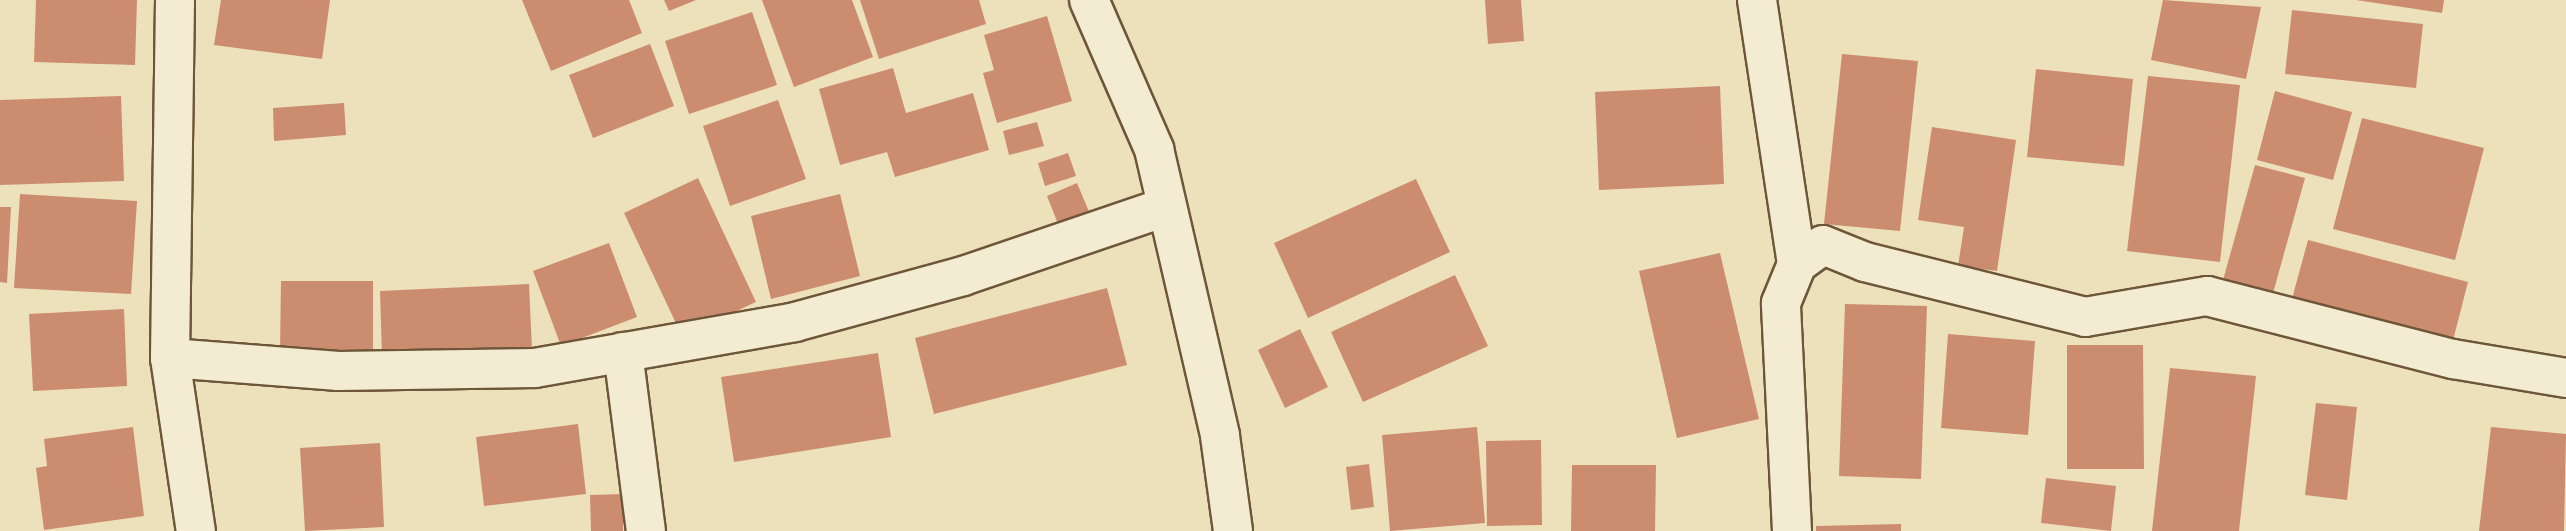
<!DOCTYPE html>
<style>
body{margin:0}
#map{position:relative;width:2566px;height:531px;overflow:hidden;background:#ede1bb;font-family:Cardo,serif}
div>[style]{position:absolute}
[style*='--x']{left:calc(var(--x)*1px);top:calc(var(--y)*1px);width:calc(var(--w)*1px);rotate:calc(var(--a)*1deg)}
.building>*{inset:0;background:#cc8c6f}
.roads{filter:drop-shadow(2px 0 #6e5639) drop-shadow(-2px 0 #6e5639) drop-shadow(0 2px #6e5639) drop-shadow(0 -2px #6e5639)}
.minor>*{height:38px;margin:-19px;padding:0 19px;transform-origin:19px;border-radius:19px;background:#f3ecd3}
span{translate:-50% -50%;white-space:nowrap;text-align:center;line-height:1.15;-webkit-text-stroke:6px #f3ecd3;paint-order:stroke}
</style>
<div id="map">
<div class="building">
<i style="clip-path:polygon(36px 0,137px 0,135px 65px,34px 62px)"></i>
<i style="clip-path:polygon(221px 0,330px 0,322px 59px,214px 45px)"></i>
<i style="clip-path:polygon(522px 0,629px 0,642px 33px,551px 71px)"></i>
<i style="clip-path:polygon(664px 0,696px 0,669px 11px)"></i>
<i style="clip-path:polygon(762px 0,852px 0,873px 57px,794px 87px)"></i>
<i style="clip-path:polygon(860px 0,979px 0,986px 24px,879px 59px)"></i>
<i style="clip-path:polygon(1485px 0,1521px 0,1524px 41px,1488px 44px)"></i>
<i style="clip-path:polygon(2163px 0,2261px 7px,2246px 79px,2151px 60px)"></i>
<i style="clip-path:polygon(2356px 0,2444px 0,2442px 13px)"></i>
<i style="clip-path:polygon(2292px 10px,2423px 24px,2416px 88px,2285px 74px)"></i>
<i style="clip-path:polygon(752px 12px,777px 85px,689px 114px,665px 41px)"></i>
<i style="clip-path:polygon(1047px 16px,1072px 101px,997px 123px,983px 73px,994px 70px,984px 35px)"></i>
<i style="clip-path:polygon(650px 44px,674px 106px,593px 138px,569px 75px)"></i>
<i style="clip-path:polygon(1842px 54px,1918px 61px,1900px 231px,1824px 224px)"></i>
<i style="clip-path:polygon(893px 68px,906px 113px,973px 93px,989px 150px,895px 177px,887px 152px,840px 165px,819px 89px)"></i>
<i style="clip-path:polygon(2036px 69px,2133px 79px,2124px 166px,2027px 157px)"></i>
<i style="clip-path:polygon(2148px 76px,2240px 85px,2220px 262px,2127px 251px)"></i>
<i style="clip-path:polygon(1720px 86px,1724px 184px,1599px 190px,1595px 92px)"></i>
<i style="clip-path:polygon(2275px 91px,2352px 112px,2333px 180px,2257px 160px)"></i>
<i style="clip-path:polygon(121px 96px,124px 181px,0 185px,0 100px)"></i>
<i style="clip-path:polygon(778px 100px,806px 179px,730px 206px,703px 126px)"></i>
<i style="clip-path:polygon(344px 103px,346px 135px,274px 141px,273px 108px)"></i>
<i style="clip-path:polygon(2362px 118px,2484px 148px,2455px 260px,2333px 229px)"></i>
<i style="clip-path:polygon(1037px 122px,1044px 146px,1009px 155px,1003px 131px)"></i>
<i style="clip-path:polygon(1932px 127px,2016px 140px,1997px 271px,1958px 266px,1964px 227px,1918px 220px)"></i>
<i style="clip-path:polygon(1068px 153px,1076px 176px,1045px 186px,1038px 163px)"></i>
<i style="clip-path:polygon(2255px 165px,2305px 178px,2270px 304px,2220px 291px)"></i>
<i style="clip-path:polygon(698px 178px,756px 302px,682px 336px,624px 213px)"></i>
<i style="clip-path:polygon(1416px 179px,1450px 252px,1308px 318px,1274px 243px)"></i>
<i style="clip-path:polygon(1077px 183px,1095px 226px,1064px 239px,1047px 196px)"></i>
<i style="clip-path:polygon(20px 194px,137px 201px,131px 294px,14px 288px)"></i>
<i style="clip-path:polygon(840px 194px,860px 276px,771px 299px,751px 216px)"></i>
<i style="clip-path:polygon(0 207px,11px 207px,7px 283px,0 282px)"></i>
<i style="clip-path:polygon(2308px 240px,2468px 282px,2451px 348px,2290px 306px)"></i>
<i style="clip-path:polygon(609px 243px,637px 317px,561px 346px,533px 271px)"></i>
<i style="clip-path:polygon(1720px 253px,1759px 419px,1677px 438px,1639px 271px)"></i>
<i style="clip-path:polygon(1455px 275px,1488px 346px,1363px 402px,1331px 332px)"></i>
<i style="clip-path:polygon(281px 281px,373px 281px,373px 352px,280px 352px)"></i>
<i style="clip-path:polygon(529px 284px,532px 350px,382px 357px,380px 291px)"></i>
<i style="clip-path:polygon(1107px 288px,1127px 365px,934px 414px,915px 338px)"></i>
<i style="clip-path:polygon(1845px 304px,1927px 306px,1921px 479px,1839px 476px)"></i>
<i style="clip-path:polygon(124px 309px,127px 386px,33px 391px,29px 314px)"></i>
<i style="clip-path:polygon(1300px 329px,1328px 387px,1285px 408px,1258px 350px)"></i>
<i style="clip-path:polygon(1948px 334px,2035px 341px,2028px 435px,1941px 428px)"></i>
<i style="clip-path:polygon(2067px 345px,2143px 345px,2144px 469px,2067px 469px)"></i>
<i style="clip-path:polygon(878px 353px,891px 437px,734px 462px,721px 377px)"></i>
<i style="clip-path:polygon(2170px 368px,2256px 376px,2239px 531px,2152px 531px)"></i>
<i style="clip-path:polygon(2316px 403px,2357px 407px,2347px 500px,2305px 495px)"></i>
<i style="clip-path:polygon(578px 424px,586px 494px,484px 506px,476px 437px)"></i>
<i style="clip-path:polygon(133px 427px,144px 516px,44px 530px,36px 468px,47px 466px,44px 439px)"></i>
<i style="clip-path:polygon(1477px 427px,1485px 523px,1390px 531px,1382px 435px)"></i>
<i style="clip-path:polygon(2491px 427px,2566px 434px,2564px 531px,2479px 531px)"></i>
<i style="clip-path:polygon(1541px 440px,1542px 525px,1487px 526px,1486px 441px)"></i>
<i style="clip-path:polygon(380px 443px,384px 527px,305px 531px,300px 448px)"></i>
<i style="clip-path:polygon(1369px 464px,1374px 507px,1351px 510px,1346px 467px)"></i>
<i style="clip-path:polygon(1572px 465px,1656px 465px,1655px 531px,1571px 531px)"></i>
<i style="clip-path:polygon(2046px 478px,2116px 486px,2111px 531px,2041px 523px)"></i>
<i style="clip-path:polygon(623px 494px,623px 531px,591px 531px,590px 495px)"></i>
<i style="clip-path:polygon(1901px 524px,1901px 531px,1816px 531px,1816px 526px)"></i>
</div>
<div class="roads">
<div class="minor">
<i style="--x:175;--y:0;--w:358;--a:90.8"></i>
<i style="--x:170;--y:358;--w:175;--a:81.5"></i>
<i style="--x:1089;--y:0;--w:163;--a:66.4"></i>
<i style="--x:1154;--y:149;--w:294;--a:77"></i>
<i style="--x:1220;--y:436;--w:96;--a:82.2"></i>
<i style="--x:1757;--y:0;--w:267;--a:81.4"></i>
<i style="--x:623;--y:352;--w:180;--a:82.7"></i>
<i style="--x:170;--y:358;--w:169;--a:4.4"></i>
<i style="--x:339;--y:371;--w:196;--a:-0.9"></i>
<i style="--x:535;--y:368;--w:264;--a:-10"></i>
<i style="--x:795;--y:322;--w:174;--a:-15.3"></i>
<i style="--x:963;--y:276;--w:211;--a:-18.8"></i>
<i style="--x:1792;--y:531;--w:228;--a:-92.8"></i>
<i style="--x:1781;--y:303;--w:42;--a:-67.7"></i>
<i style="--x:1797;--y:264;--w:32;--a:-36"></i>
<i style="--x:1823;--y:245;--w:45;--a:22"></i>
<i style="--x:1865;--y:262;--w:227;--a:14"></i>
<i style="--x:2085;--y:317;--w:124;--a:-9.8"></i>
<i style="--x:2207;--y:296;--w:254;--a:14.4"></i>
<i style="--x:2453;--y:359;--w:115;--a:9.5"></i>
</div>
</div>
</div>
